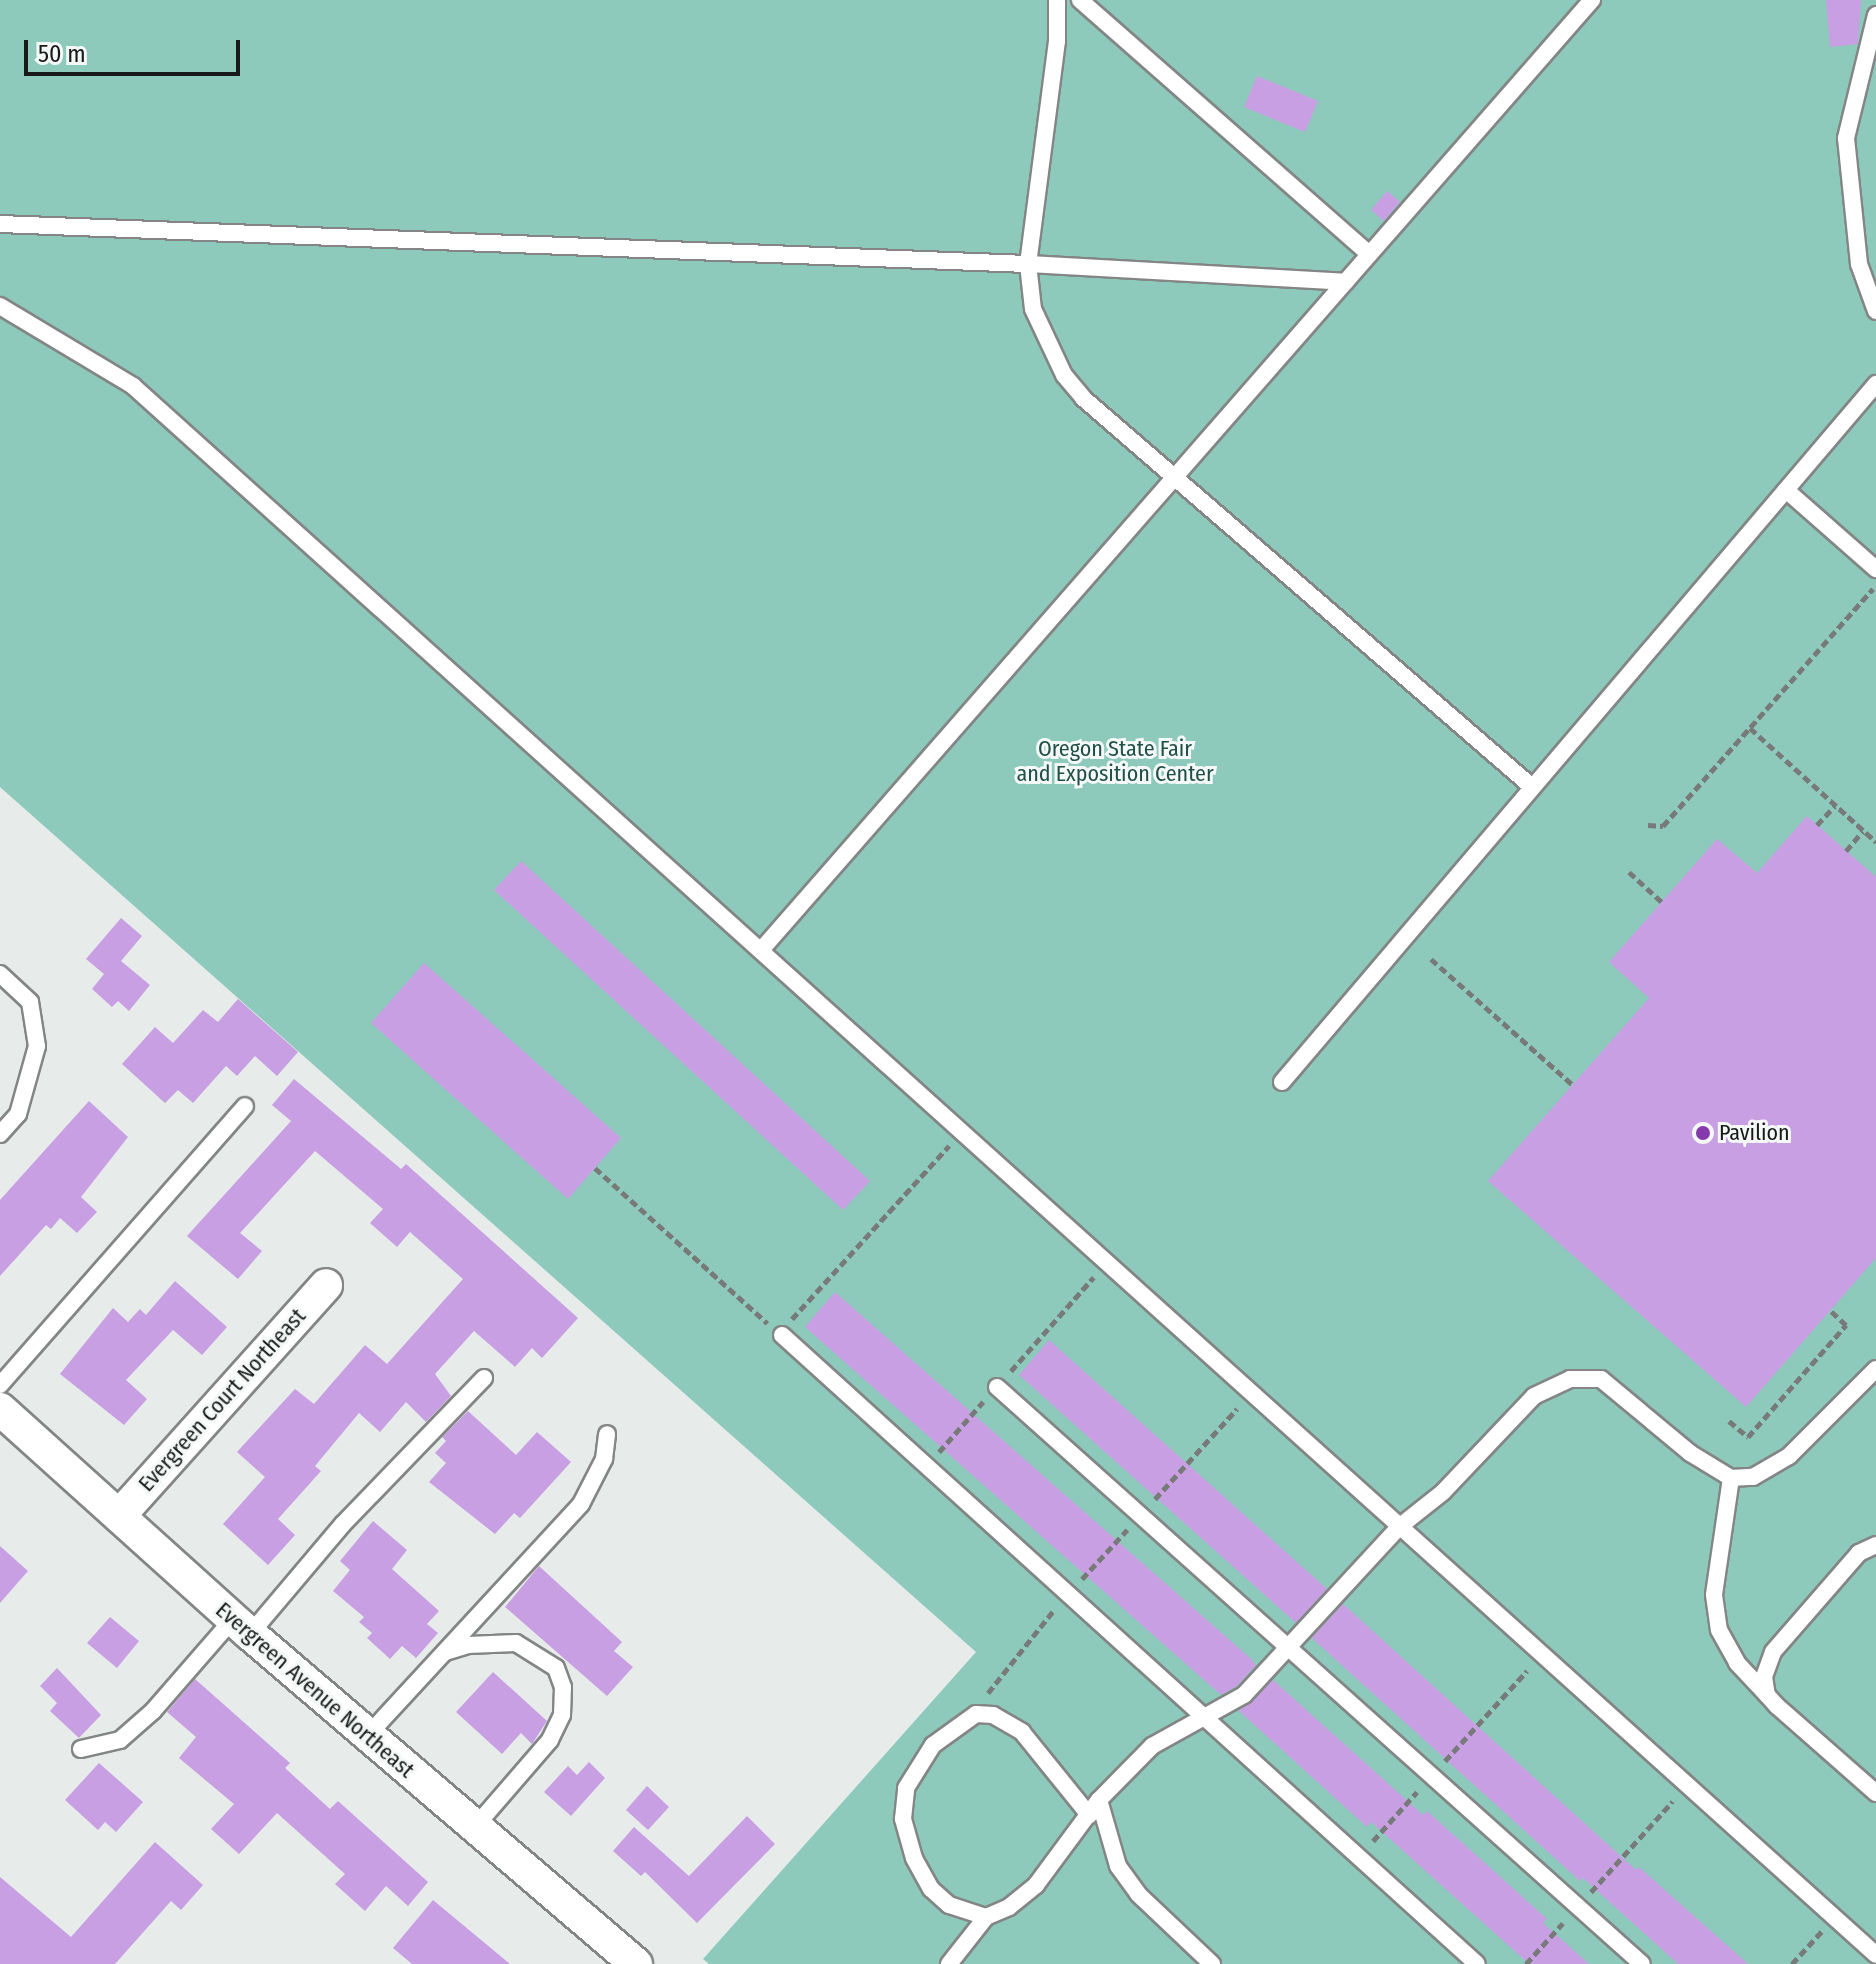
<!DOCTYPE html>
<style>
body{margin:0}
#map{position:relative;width:1876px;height:1964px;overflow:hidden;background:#e7ebea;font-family:"Fira Sans Condensed",sans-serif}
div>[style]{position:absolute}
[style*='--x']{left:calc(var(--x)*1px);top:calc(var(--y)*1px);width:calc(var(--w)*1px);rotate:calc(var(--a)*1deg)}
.green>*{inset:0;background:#8dcabc}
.building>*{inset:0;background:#c99fe4}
.path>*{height:5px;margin-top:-2.5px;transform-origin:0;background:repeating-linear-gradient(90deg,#787a7a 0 8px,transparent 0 12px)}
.roads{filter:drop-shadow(2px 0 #838685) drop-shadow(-2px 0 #838685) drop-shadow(0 2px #838685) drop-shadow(0 -2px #838685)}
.service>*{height:16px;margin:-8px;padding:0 8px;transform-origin:8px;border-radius:8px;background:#fff}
.minor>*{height:32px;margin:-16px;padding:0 16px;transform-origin:16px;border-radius:16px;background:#fff}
.dots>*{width:22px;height:22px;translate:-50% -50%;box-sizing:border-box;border:4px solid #f4f8f7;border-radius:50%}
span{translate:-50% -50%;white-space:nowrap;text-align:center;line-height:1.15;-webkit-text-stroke:6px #f4f8f7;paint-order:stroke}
.park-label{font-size:22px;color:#205047}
.poi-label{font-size:22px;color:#181919}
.left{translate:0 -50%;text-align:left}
.street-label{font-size:22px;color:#181919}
.scale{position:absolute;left:24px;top:40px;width:216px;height:36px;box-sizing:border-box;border:4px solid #181919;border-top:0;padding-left:10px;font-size:24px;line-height:28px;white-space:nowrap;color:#181919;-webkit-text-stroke:6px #f4f8f7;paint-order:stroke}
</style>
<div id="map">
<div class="green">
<i style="clip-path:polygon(0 0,1876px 0,1876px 1964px,709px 1964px,703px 1959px,976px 1652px,0 787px)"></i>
</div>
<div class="building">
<i style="clip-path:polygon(1826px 0,1861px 0,1858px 44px,1830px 47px)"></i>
<i style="clip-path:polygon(1257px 76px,1318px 101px,1305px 132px,1244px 107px)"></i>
<i style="clip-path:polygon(1387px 191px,1400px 202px,1384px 221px,1371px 210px)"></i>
<i style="clip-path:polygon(1807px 816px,1876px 877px,1876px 1258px,1746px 1407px,1488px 1181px,1649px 998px,1609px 962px,1717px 839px,1757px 873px)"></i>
<i style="clip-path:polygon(521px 861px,870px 1181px,843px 1210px,494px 890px)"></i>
<i style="clip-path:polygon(121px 918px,142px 936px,121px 961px,150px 985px,129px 1011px,118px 1001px,112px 1007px,92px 989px,104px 974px,86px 959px)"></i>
<i style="clip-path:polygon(424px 963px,621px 1138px,568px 1199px,371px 1023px)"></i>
<i style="clip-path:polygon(238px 999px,298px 1052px,277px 1076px,255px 1056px,237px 1076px,226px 1066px,193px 1103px,178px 1090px,165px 1103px,122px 1064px,155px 1027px,173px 1043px,203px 1010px,218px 1022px)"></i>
<i style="clip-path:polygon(294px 1079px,401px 1169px,406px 1164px,578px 1318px,542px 1358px,532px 1348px,515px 1367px,474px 1331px,435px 1374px,451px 1396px,426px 1422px,406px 1402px,380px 1432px,359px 1413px,315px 1466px,321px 1471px,278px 1519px,295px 1535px,268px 1565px,223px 1524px,265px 1477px,237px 1452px,295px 1389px,314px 1404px,365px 1345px,387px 1364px,463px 1279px,410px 1232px,397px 1247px,370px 1223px,383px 1209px,315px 1151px,240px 1233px,262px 1251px,238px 1279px,187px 1236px,291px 1121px,272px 1105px)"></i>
<i style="clip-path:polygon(89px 1101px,128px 1137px,81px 1197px,97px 1212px,77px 1233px,60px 1218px,51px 1229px,46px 1225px,0 1276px,0 1200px)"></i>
<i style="clip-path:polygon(175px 1281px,227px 1327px,202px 1355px,173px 1330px,126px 1380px,147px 1399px,124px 1425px,60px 1374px,113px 1308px,128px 1322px,140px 1309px,146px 1315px)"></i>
<i style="clip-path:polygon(835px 1292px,1250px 1658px,1256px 1665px,1237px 1686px,1221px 1695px,805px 1327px)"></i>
<i style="clip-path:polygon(1049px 1340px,1327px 1589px,1296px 1623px,1019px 1375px)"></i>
<i style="clip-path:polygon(468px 1411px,516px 1455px,537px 1432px,571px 1462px,520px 1518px,514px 1513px,495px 1534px,429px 1482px,446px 1463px,435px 1453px,446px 1441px,442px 1437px)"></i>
<i style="clip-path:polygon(373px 1521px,407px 1550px,392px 1569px,439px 1611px,427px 1624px,438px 1633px,416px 1658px,402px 1646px,390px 1659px,367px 1638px,372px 1633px,359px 1622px,364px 1617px,333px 1591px,350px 1570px,340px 1561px)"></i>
<i style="clip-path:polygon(0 1546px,28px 1571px,0 1603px)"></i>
<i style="clip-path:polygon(539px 1566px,622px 1642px,614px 1651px,633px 1667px,607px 1696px,505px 1607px)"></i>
<i style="clip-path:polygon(1343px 1604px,1636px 1870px,1639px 1867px,1748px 1964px,1678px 1964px,1583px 1878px,1580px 1881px,1315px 1641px,1312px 1637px)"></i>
<i style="clip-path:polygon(110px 1617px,139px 1641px,117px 1668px,87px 1643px)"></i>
<i style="clip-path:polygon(57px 1668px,101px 1715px,79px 1738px,50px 1711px,57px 1703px,40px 1686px)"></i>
<i style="clip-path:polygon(493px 1672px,547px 1721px,532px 1744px,521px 1733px,502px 1754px,456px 1712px)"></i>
<i style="clip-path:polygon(195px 1679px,290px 1763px,285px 1768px,330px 1809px,338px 1801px,428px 1882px,408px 1906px,386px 1886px,365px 1911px,335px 1884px,345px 1874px,277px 1813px,239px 1854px,211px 1829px,234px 1804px,179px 1758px,196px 1737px,167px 1712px)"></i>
<i style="clip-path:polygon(1273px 1680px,1423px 1815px,1427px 1811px,1547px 1919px,1543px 1923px,1589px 1964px,1529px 1964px,1371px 1822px,1367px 1827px,1239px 1711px)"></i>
<i style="clip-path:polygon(589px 1762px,605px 1778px,571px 1816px,544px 1792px,568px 1766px,577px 1775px)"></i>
<i style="clip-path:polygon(99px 1763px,143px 1802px,116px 1832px,105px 1822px,98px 1830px,65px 1800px)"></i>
<i style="clip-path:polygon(647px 1786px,669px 1807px,648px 1830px,626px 1810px)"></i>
<i style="clip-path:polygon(747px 1816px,775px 1844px,697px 1923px,645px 1872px,641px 1876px,613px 1851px,634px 1827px,689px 1876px)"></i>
<i style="clip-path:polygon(155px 1842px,203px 1885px,181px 1910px,171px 1901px,115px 1964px,0 1964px,0 1877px,71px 1937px)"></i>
<i style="clip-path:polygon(433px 1900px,510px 1964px,412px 1964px,393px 1948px)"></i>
</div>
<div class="path">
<i style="--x:1750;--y:728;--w:170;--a:42.1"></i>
<i style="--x:1648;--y:825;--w:15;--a:4"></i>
<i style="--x:1663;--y:826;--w:317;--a:-48.5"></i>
<i style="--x:1817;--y:825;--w:26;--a:-47"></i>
<i style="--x:1846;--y:851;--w:26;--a:-50"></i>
<i style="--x:1629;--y:872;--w:45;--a:42.3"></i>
<i style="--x:1431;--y:959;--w:190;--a:41.6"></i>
<i style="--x:595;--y:1168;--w:232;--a:42"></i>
<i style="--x:792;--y:1319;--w:234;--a:-47.8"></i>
<i style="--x:1011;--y:1371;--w:125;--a:-48.6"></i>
<i style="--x:1729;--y:1421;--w:25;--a:40"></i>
<i style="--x:1748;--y:1437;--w:149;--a:-48.8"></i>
<i style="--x:1846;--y:1325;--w:22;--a:-137"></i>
<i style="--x:939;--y:1452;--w:67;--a:-48.7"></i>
<i style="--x:1155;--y:1499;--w:122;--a:-47.7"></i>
<i style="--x:1082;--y:1579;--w:67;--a:-47.4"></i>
<i style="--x:988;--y:1693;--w:106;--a:-51.5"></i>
<i style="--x:1445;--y:1761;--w:122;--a:-47.7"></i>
<i style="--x:1373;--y:1841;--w:66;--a:-48.1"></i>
<i style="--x:1591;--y:1892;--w:122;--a:-48"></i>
<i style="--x:1526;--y:1964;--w:55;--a:-47.9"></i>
<i style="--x:1792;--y:1964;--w:45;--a:-47.7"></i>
</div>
<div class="roads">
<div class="service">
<i style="--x:1057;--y:0;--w:41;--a:90"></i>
<i style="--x:1057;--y:41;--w:225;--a:97.4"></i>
<i style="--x:1028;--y:264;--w:45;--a:83.7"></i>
<i style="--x:1033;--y:309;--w:73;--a:64.8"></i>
<i style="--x:1064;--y:375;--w:30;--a:50"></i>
<i style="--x:1083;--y:398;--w:594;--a:40.9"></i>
<i style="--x:1080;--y:0;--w:385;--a:41.3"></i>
<i style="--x:1876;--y:15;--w:127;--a:103.7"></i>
<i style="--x:1846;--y:138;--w:127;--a:84.1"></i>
<i style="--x:1859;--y:264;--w:50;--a:70.1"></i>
<i style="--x:0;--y:224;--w:1029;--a:2.23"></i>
<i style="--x:1028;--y:264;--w:318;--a:3.2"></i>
<i style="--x:0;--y:306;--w:155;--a:31"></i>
<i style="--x:133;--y:386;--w:2345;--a:41.99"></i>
<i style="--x:1786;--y:490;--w:120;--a:41.3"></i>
<i style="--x:762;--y:949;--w:1261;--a:-48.83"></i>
<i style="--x:0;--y:974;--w:41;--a:43"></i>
<i style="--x:30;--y:1002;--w:45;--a:81"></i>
<i style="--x:37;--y:1046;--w:71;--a:105.6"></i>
<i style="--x:18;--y:1114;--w:27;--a:132"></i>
<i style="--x:1282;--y:1082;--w:917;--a:-49.6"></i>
<i style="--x:782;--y:1335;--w:937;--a:42.15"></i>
<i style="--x:0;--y:1385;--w:371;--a:-48.7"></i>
<i style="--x:997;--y:1387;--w:865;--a:41.81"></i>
<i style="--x:1731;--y:1478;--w:118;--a:98.3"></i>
<i style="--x:1714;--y:1595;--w:35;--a:82"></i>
<i style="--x:1719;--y:1630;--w:38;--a:61"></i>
<i style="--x:1737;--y:1663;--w:44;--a:46.8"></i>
<i style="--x:1876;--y:1545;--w:19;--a:155"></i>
<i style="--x:1859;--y:1553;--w:131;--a:131"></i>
<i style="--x:1773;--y:1652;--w:27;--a:110"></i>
<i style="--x:1764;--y:1677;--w:18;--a:81"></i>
<i style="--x:1767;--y:1695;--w:15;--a:48"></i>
<i style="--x:1777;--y:1706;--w:132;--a:41.3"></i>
<i style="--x:250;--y:1634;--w:144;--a:-49.8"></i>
<i style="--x:343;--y:1524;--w:203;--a:-46"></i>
<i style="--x:445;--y:1652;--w:24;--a:-17"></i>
<i style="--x:468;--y:1645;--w:48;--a:-2.4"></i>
<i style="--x:516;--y:1643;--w:47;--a:32"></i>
<i style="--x:556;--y:1668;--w:20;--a:70"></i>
<i style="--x:563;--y:1687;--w:28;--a:92"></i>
<i style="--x:562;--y:1715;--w:28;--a:116"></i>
<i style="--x:550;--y:1740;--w:115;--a:130.8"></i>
<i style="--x:368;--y:1735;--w:314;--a:-47.3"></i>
<i style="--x:581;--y:1504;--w:51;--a:-62.9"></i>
<i style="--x:604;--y:1459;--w:25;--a:-83"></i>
<i style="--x:81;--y:1749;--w:40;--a:-13"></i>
<i style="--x:120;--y:1740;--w:44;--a:-41.3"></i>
<i style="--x:153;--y:1711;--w:122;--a:-49"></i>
<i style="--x:1099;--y:1800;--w:69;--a:73.9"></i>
<i style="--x:1118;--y:1866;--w:34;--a:54"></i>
<i style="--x:1138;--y:1894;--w:102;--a:43.4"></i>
<i style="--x:986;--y:1917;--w:39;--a:-162"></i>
<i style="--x:949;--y:1905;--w:24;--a:-138"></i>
<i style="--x:931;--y:1889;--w:35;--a:-119"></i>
<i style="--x:914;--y:1858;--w:41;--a:-105.8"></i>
<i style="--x:903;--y:1819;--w:31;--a:-84"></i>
<i style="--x:906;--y:1788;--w:51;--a:-57.9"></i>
<i style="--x:933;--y:1745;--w:53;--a:-35.8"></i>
<i style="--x:976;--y:1714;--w:17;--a:3"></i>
<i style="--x:993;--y:1715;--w:34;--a:30"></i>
<i style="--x:1022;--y:1732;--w:107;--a:51.1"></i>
<i style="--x:949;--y:1964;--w:60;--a:-51.8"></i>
<i style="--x:986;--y:1917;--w:25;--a:-23"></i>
<i style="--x:1009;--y:1907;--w:35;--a:-39"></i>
<i style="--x:1036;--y:1885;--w:106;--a:-53.5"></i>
<i style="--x:1099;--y:1800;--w:76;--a:-45.5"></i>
<i style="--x:1152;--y:1746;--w:105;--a:-29"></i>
<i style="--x:1244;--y:1695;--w:229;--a:-47.3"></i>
<i style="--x:1399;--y:1527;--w:56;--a:-38.5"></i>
<i style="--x:1443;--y:1492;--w:132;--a:-46.5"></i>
<i style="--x:1534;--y:1396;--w:40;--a:-25"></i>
<i style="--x:1570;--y:1379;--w:31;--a:0"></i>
<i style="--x:1601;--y:1379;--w:116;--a:39.7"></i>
<i style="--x:1690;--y:1453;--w:48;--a:31.4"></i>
<i style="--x:1731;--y:1478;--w:22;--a:-3"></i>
<i style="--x:1753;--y:1477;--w:42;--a:-30.3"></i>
<i style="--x:1789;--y:1456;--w:123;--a:-45"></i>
</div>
<div class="minor">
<i style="--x:0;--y:1409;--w:336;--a:42"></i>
<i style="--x:250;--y:1634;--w:508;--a:40.53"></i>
<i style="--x:119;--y:1516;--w:310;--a:-48.1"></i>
</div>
</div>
<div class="dots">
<i style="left:1703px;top:1133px;background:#843aac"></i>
</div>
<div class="park-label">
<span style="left:1115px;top:761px">Oregon State Fair<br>and Exposition Center</span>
</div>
<div class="poi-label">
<span class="left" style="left:1719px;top:1133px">Pavilion</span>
</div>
<div class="street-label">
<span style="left:222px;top:1400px;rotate:-48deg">Evergreen Court Northeast</span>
<span style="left:315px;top:1690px;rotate:41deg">Evergreen Avenue Northeast</span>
</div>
<div class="scale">50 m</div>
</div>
